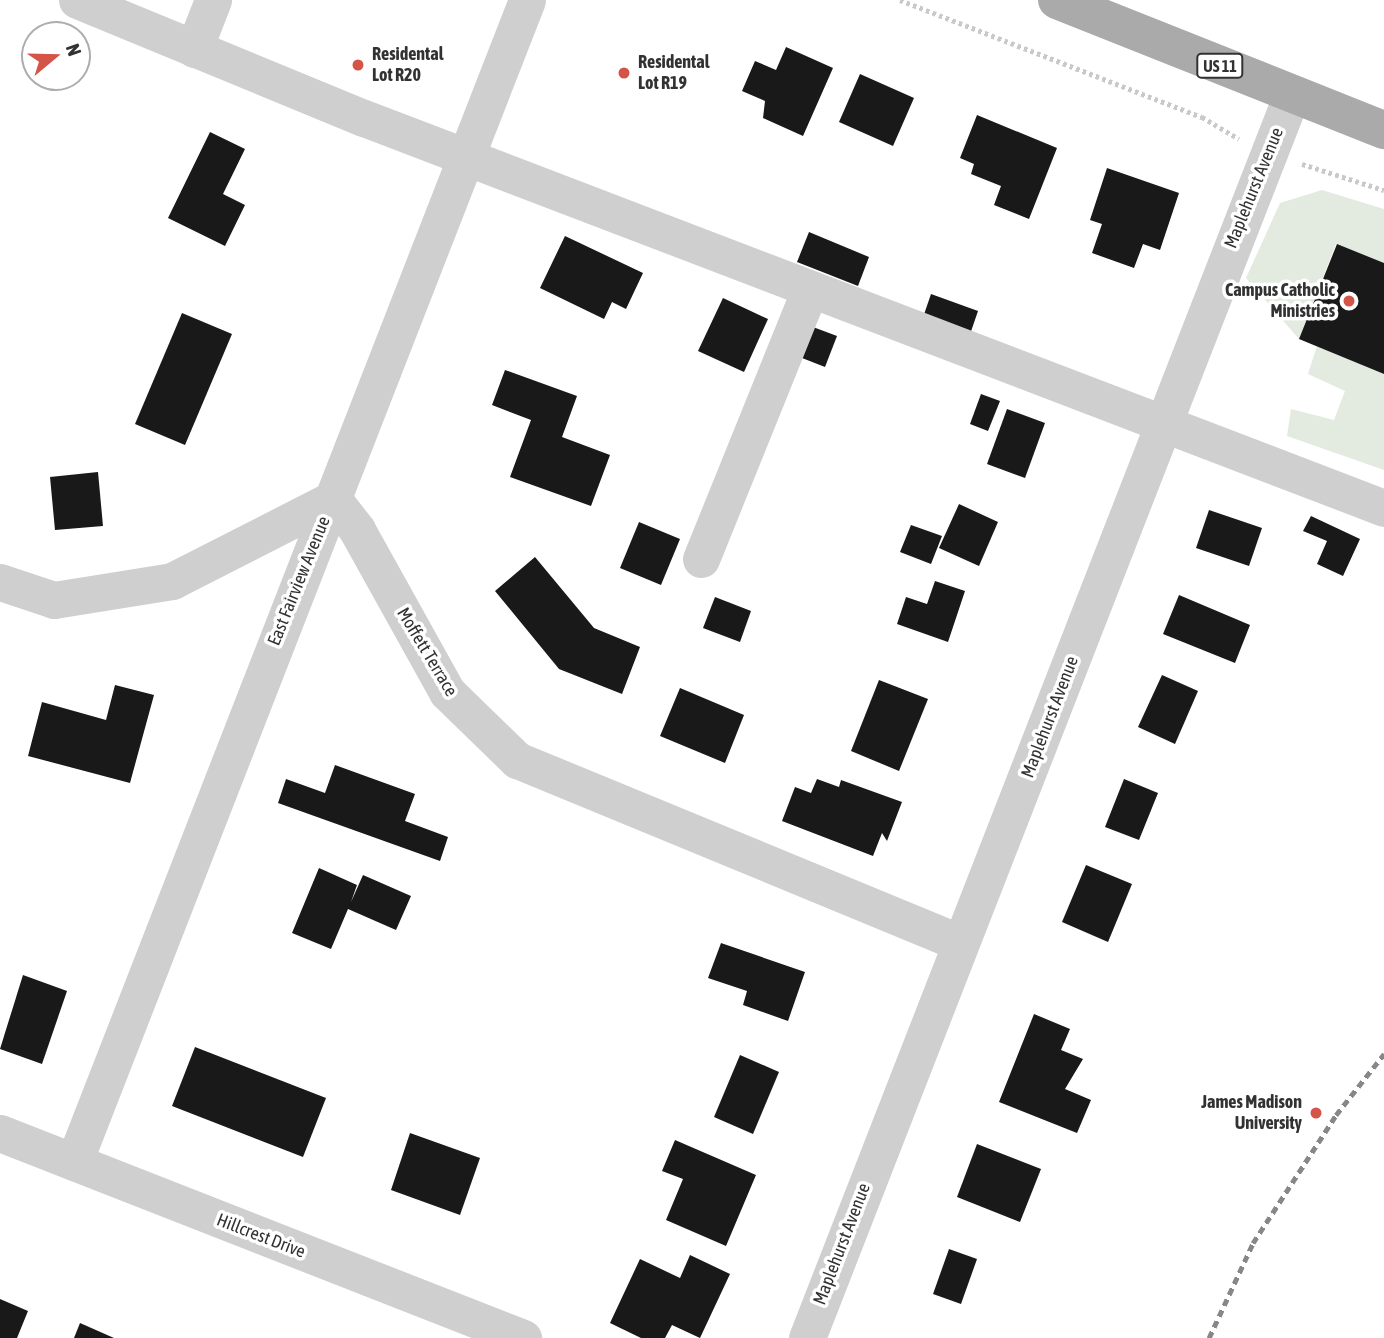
<!DOCTYPE html>
<style>
body{margin:0}
#map{position:relative;width:1384px;height:1338px;overflow:hidden;background:#fff;font-family:"Asap Condensed",sans-serif}
div>[style]{position:absolute}
[style*='--x']{left:calc(var(--x)*1px);top:calc(var(--y)*1px);width:calc(var(--w)*1px);rotate:calc(var(--a)*1deg)}
.green>*{inset:0;background:#e3eadf}
.building>*{inset:0;background:#191919}
.path>*{height:4.5px;margin-top:-2.25px;transform-origin:0;background:repeating-linear-gradient(90deg,#c9c9c9 0 3.5px,transparent 0 7px)}
.minor>*{height:37px;margin:-18.5px;padding:0 18.5px;transform-origin:18.5px;border-radius:18.5px;background:#cfcfcf}
.major>*{height:38px;margin:-19px;padding:0 19px;transform-origin:19px;border-radius:19px;background:#aaa}
.rail>*{height:5px;margin-top:-2.5px;transform-origin:0;background:repeating-linear-gradient(90deg,#878787 0 7px,transparent 0 12px)}
.dots>*{width:19px;height:19px;translate:-50% -50%;box-sizing:border-box;border:4px solid #fff;border-radius:50%}
span{translate:-50% -50%;white-space:nowrap;text-align:center;line-height:1.15;-webkit-text-stroke:7px #fff;paint-order:stroke}
.shield-label span{padding:2px 5px;background:#fff;border:2px solid;border-radius:5px;-webkit-text-stroke-width:0}
.shield-label{font-size:16px;color:#323232;font-weight:700}
.poi-label{font-size:18px;color:#323232;font-weight:700}
.left{translate:0 -50%;text-align:left}
.right{translate:-100% -50%;text-align:right}
.street-label{font-size:18px;color:#323232}
.north{position:absolute;left:21px;top:21px;width:70px;height:70px;box-sizing:border-box;background:#fff;border:2px solid #adadad;border-radius:50%;rotate:71deg;font-size:19px;font-weight:700;line-height:28px;text-align:center;color:#323232}
.north::after{content:'';display:block;margin:auto;width:24px;height:32px;background:#d55448;clip-path:polygon(50% 0,100% 100%,50% 72%,0 100%)}
</style>
<div id="map">
<div class="green">
<i style="clip-path:polygon(1322px 190px,1384px 209px,1384px 263px,1336px 244px,1299px 339px,1246px 278px,1280px 203px)"></i>
<i style="clip-path:polygon(1317px 346px,1384px 374px,1384px 470px,1287px 436px,1291px 409px,1334px 420px,1345px 391px,1308px 374px)"></i>
</div>
<div class="building">
<i style="clip-path:polygon(786px 47px,833px 68px,803px 136px,763px 118px,765px 101px,742px 91px,755px 61px,776px 70px)"></i>
<i style="clip-path:polygon(860px 74px,914px 98px,893px 146px,839px 122px)"></i>
<i style="clip-path:polygon(977px 115px,1057px 148px,1029px 219px,994px 205px,1001px 186px,971px 174px,974px 164px,960px 158px)"></i>
<i style="clip-path:polygon(210px 132px,245px 149px,223px 194px,245px 205px,225px 246px,168px 218px)"></i>
<i style="clip-path:polygon(1107px 168px,1179px 193px,1160px 250px,1143px 244px,1134px 268px,1092px 253px,1102px 224px,1090px 220px)"></i>
<i style="clip-path:polygon(809px 232px,869px 257px,858px 286px,797px 262px)"></i>
<i style="clip-path:polygon(565px 236px,643px 273px,626px 309px,612px 302px,604px 319px,540px 288px)"></i>
<i style="clip-path:polygon(1337px 244px,1384px 263px,1384px 374px,1299px 339px)"></i>
<i style="clip-path:polygon(931px 294px,978px 311px,967px 343px,920px 326px)"></i>
<i style="clip-path:polygon(723px 298px,768px 319px,744px 372px,698px 351px)"></i>
<i style="clip-path:polygon(182px 313px,232px 334px,185px 445px,135px 424px)"></i>
<i style="clip-path:polygon(813px 327px,837px 336px,825px 367px,802px 358px)"></i>
<i style="clip-path:polygon(505px 370px,577px 396px,562px 437px,610px 455px,591px 506px,510px 477px,531px 420px,492px 405px)"></i>
<i style="clip-path:polygon(981px 394px,1000px 401px,988px 431px,970px 424px)"></i>
<i style="clip-path:polygon(1007px 409px,1045px 423px,1025px 478px,987px 464px)"></i>
<i style="clip-path:polygon(98px 472px,103px 526px,55px 530px,50px 477px)"></i>
<i style="clip-path:polygon(959px 504px,998px 522px,979px 566px,939px 548px)"></i>
<i style="clip-path:polygon(1209px 510px,1262px 528px,1249px 566px,1196px 548px)"></i>
<i style="clip-path:polygon(1311px 516px,1360px 539px,1343px 576px,1317px 564px,1327px 541px,1303px 531px)"></i>
<i style="clip-path:polygon(639px 522px,680px 539px,661px 585px,620px 568px)"></i>
<i style="clip-path:polygon(911px 525px,942px 536px,931px 564px,900px 552px)"></i>
<i style="clip-path:polygon(535px 557px,594px 628px,640px 647px,622px 694px,559px 669px,495px 591px)"></i>
<i style="clip-path:polygon(935px 581px,965px 591px,948px 642px,897px 624px,906px 597px,927px 604px)"></i>
<i style="clip-path:polygon(1179px 595px,1250px 625px,1235px 663px,1163px 634px)"></i>
<i style="clip-path:polygon(715px 597px,751px 611px,740px 642px,703px 628px)"></i>
<i style="clip-path:polygon(1162px 675px,1198px 691px,1175px 744px,1138px 727px)"></i>
<i style="clip-path:polygon(879px 680px,928px 699px,899px 771px,851px 751px)"></i>
<i style="clip-path:polygon(115px 685px,154px 695px,130px 783px,28px 756px,42px 702px,106px 720px)"></i>
<i style="clip-path:polygon(680px 688px,744px 715px,725px 763px,660px 736px)"></i>
<i style="clip-path:polygon(335px 765px,415px 794px,405px 821px,448px 837px,440px 861px,278px 803px,286px 779px,325px 793px)"></i>
<i style="clip-path:polygon(817px 779px,839px 787px,841px 780px,902px 802px,887px 841px,882px 833px,873px 856px,782px 821px,795px 787px,811px 793px)"></i>
<i style="clip-path:polygon(1124px 779px,1158px 793px,1139px 840px,1105px 827px)"></i>
<i style="clip-path:polygon(1086px 865px,1132px 884px,1108px 942px,1062px 922px)"></i>
<i style="clip-path:polygon(319px 868px,357px 885px,351px 902px,363px 875px,411px 896px,396px 930px,348px 909px,331px 949px,292px 933px)"></i>
<i style="clip-path:polygon(721px 943px,805px 972px,788px 1021px,743px 1005px,747px 991px,708px 978px)"></i>
<i style="clip-path:polygon(23px 975px,67px 991px,42px 1064px,0 1049px)"></i>
<i style="clip-path:polygon(1034px 1014px,1070px 1029px,1061px 1050px,1083px 1059px,1065px 1089px,1091px 1100px,1077px 1133px,999px 1102px)"></i>
<i style="clip-path:polygon(195px 1047px,326px 1098px,303px 1157px,172px 1106px)"></i>
<i style="clip-path:polygon(740px 1055px,779px 1072px,753px 1134px,714px 1117px)"></i>
<i style="clip-path:polygon(410px 1133px,480px 1158px,460px 1215px,391px 1190px)"></i>
<i style="clip-path:polygon(675px 1140px,756px 1175px,726px 1246px,666px 1220px,683px 1179px,662px 1171px)"></i>
<i style="clip-path:polygon(977px 1144px,1041px 1169px,1020px 1222px,957px 1197px)"></i>
<i style="clip-path:polygon(949px 1249px,977px 1259px,961px 1304px,933px 1294px)"></i>
<i style="clip-path:polygon(690px 1255px,730px 1274px,700px 1338px,672px 1325px,665px 1338px,641px 1338px,610px 1323px,640px 1259px,680px 1278px)"></i>
<i style="clip-path:polygon(0 1299px,28px 1311px,17px 1338px,0 1338px)"></i>
<i style="clip-path:polygon(80px 1323px,114px 1338px,74px 1338px)"></i>
</div>
<div class="path">
<i style="--x:900;--y:0;--w:324;--a:21.2"></i>
<i style="--x:1202;--y:117;--w:43;--a:30.7"></i>
<i style="--x:1302;--y:164;--w:86;--a:17.6"></i>
</div>
<div class="minor">
<i style="--x:77;--y:0;--w:310;--a:22.4"></i>
<i style="--x:364;--y:118;--w:1092;--a:20.92"></i>
<i style="--x:194;--y:49;--w:53;--a:-68.8"></i>
<i style="--x:701;--y:559;--w:291;--a:-68"></i>
<i style="--x:0;--y:582;--w:57;--a:18.4"></i>
<i style="--x:54;--y:600;--w:120;--a:-9.1"></i>
<i style="--x:172;--y:581;--w:181;--a:-27"></i>
<i style="--x:333;--y:499;--w:39;--a:52"></i>
<i style="--x:357;--y:530;--w:185;--a:60.9"></i>
<i style="--x:447;--y:692;--w:98;--a:44.2"></i>
<i style="--x:517;--y:760;--w:479;--a:22.4"></i>
<i style="--x:0;--y:1133;--w:562;--a:21.4"></i>
<i style="--x:74;--y:1162;--w:1247;--a:-68.7"></i>
<i style="--x:807;--y:1338;--w:1335;--a:-68.7"></i>
</div>
<div class="major">
<i style="--x:1057;--y:0;--w:352;--a:21.7"></i>
</div>
<div class="rail">
<i style="--x:1209;--y:1338;--w:105;--a:-65.1"></i>
<i style="--x:1253;--y:1243;--w:153;--a:-57"></i>
<i style="--x:1336;--y:1115;--w:78;--a:-51.8"></i>
</div>
<div class="dots">
<i style="left:358px;top:65px;background:#d55448"></i>
<i style="left:624px;top:73px;background:#d55448"></i>
<i style="left:1349px;top:301px;background:#d55448"></i>
<i style="left:1316px;top:1113px;background:#d55448"></i>
</div>
<div class="shield-label">
<span style="left:1220px;top:66px">US 11</span>
</div>
<div class="poi-label">
<span class="left" style="left:372px;top:65px">Residental<br>Lot R20</span>
<span class="left" style="left:638px;top:73px">Residental<br>Lot R19</span>
<span class="right" style="left:1335px;top:301px">Campus Catholic<br>Ministries</span>
<span class="right" style="left:1302px;top:1113px">James Madison<br>University</span>
</div>
<div class="street-label">
<span style="left:1254px;top:188px;rotate:-68deg">Maplehurst Avenue</span>
<span style="left:299px;top:581px;rotate:-68deg">East Fairview Avenue</span>
<span style="left:427px;top:652px;rotate:59deg">Moffett Terrace</span>
<span style="left:1050px;top:717px;rotate:-69deg">Maplehurst Avenue</span>
<span style="left:261px;top:1236px;rotate:21deg">Hillcrest Drive</span>
<span style="left:842px;top:1244px;rotate:-69deg">Maplehurst Avenue</span>
</div>
<div class="north">N</div>
</div>
